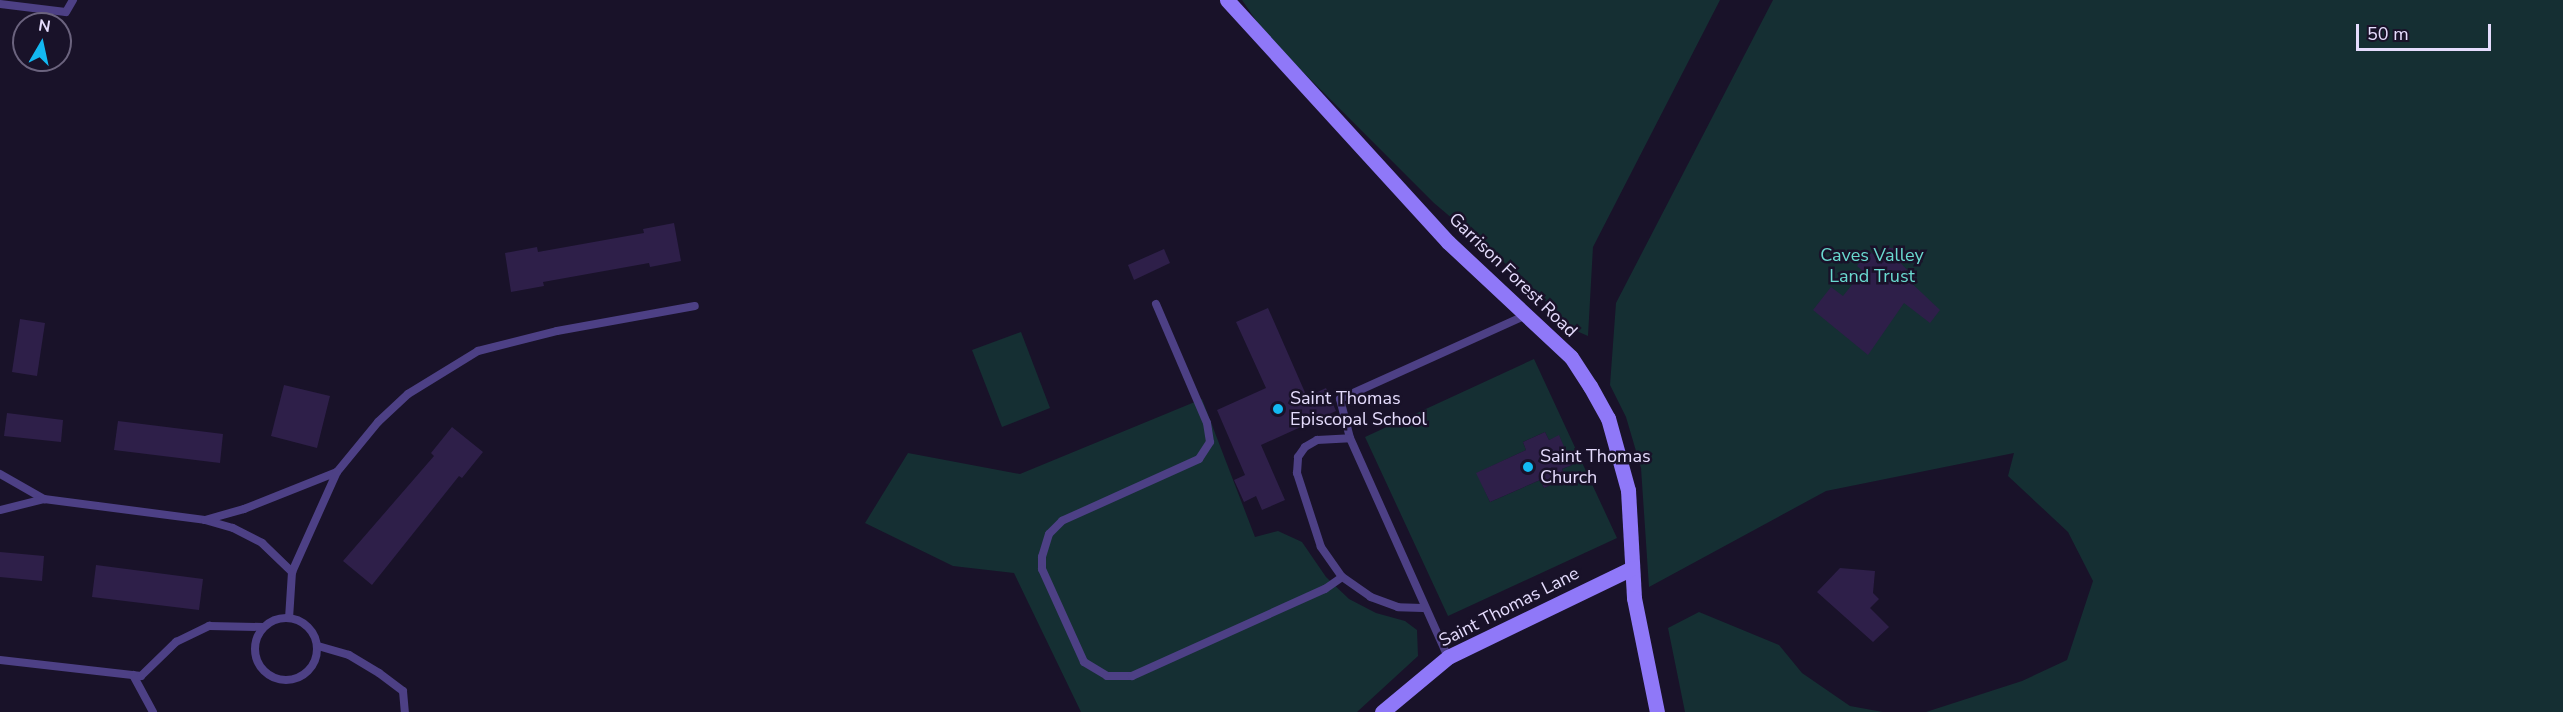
<!DOCTYPE html>
<style>
body{margin:0}
#map{position:relative;width:2563px;height:712px;overflow:hidden;background:#191229;font-family:"Nunito Sans",sans-serif}
div>[style]{position:absolute}
[style*='--x']{left:calc(var(--x)*1px);top:calc(var(--y)*1px);width:calc(var(--w)*1px);rotate:calc(var(--a)*1deg)}
.green>*{inset:0;background:#152f33}
.building>*{inset:0;background:#2e1f49}
.lane>*{height:8px;margin:-4px;padding:0 4px;transform-origin:4px;border-radius:4px;background:#4d4085}
.lane>.ring{margin:-4px;padding:0;box-sizing:content-box;background:none;border:8px solid #4d4085;border-radius:50%}
.secondary>*{height:15px;margin:-7.5px;padding:0 7.5px;transform-origin:7.5px;border-radius:7.5px;background:#8f78f8}
.dots>*{width:16px;height:16px;translate:-50% -50%;box-sizing:border-box;border:3px solid #191229;border-radius:50%}
span{translate:-50% -50%;white-space:nowrap;text-align:center;line-height:1.15;-webkit-text-stroke:5px #191229;paint-order:stroke}
.park-label{font-size:18px;color:#6adad0}
.street-label{font-size:18px;color:#e5dcfd}
.poi-label{font-size:18px;color:#e5dcfd}
.left{translate:0 -50%;text-align:left}
.north{position:absolute;left:12px;top:12px;width:60px;height:60px;box-sizing:border-box;background:#191229;border:2px solid #6b637e;border-radius:50%;rotate:9deg;font-size:16px;font-weight:700;line-height:24px;text-align:center;color:#e5dcfd}
.north::after{content:'';display:block;margin:auto;width:21px;height:27px;background:#13b9f2;clip-path:polygon(50% 0,100% 100%,50% 72%,0 100%)}
.scale{position:absolute;left:2356px;top:24px;width:135px;height:27px;box-sizing:border-box;border:3px solid #e5dcfd;border-top:0;padding-left:8px;font-size:18px;line-height:21px;white-space:nowrap;color:#e5dcfd;-webkit-text-stroke:4px #191229;paint-order:stroke}
</style>
<div id="map">
<div class="green">
<i style="clip-path:polygon(1242px 0,1720px 0,1593px 247px,1588px 336px,1572px 329px,1526px 281px,1434px 203px,1266px 35px)"></i>
<i style="clip-path:polygon(1773px 0,2563px 0,2563px 712px,1926px 712px,2022px 681px,2067px 660px,2093px 581px,2068px 532px,2008px 476px,2014px 453px,1826px 491px,1649px 587px,1641px 468px,1626px 417px,1610px 385px,1616px 303px)"></i>
<i style="clip-path:polygon(1021px 332px,1050px 408px,1002px 427px,972px 350px)"></i>
<i style="clip-path:polygon(evenodd,1534px 359px,1617px 538px,1448px 616px,1365px 437px,1534px 359px,1545px 432px,1549px 440px,1559px 436px,1572px 465px,1562px 469px,1566px 478px,1544px 488px,1540px 480px,1490px 502px,1477px 473px,1526px 450px,1523px 442px,1545px 432px)"></i>
<i style="clip-path:polygon(1202px 399px,1255px 537px,1278px 531px,1302px 542px,1326px 577px,1349px 599px,1376px 613px,1405px 621px,1417px 630px,1418px 656px,1357px 712px,1081px 712px,1014px 573px,953px 566px,865px 523px,908px 453px,1020px 474px)"></i>
<i style="clip-path:polygon(1699px 612px,1779px 645px,1802px 673px,1850px 706px,1883px 712px,1685px 712px,1668px 628px)"></i>
</div>
<div class="building">
<i style="clip-path:polygon(674px 223px,681px 261px,650px 267px,649px 263px,543px 282px,544px 286px,511px 292px,505px 253px,537px 247px,538px 252px,644px 233px,643px 229px)"></i>
<i style="clip-path:polygon(1885px 248px,1893px 248px,1898px 260px,1909px 272px,1905px 277px,1940px 310px,1930px 323px,1904px 303px,1868px 355px,1813px 310px,1831px 287px,1843px 296px,1863px 271px,1857px 266px,1869px 251px,1877px 257px)"></i>
<i style="clip-path:polygon(1164px 249px,1170px 263px,1134px 280px,1128px 265px)"></i>
<i style="clip-path:polygon(1268px 308px,1307px 397px,1326px 388px,1336px 411px,1261px 445px,1285px 500px,1262px 510px,1256px 496px,1244px 502px,1234px 480px,1245px 475px,1217px 410px,1266px 388px,1236px 322px)"></i>
<i style="clip-path:polygon(20px 319px,45px 323px,37px 376px,12px 372px)"></i>
<i style="clip-path:polygon(284px 385px,330px 396px,317px 448px,271px 436px)"></i>
<i style="clip-path:polygon(7px 413px,63px 420px,61px 442px,4px 436px)"></i>
<i style="clip-path:polygon(118px 421px,223px 434px,220px 463px,114px 450px)"></i>
<i style="clip-path:polygon(452px 427px,483px 452px,462px 478px,459px 476px,372px 585px,343px 561px,434px 456px,431px 453px)"></i>
<i style="clip-path:polygon(1545px 432px,1549px 440px,1559px 435px,1572px 465px,1562px 469px,1566px 478px,1544px 488px,1540px 480px,1490px 502px,1476px 473px,1526px 450px,1523px 442px)"></i>
<i style="clip-path:polygon(0 552px,44px 556px,42px 581px,0 577px)"></i>
<i style="clip-path:polygon(96px 565px,203px 579px,199px 610px,92px 597px)"></i>
<i style="clip-path:polygon(1840px 568px,1875px 571px,1873px 593px,1879px 599px,1870px 608px,1889px 627px,1873px 642px,1817px 592px)"></i>
</div>
<div class="lane">
<i style="--x:0;--y:4;--w:66;--a:6.9"></i>
<i style="--x:66;--y:12;--w:14;--a:-60"></i>
<i style="--x:1156;--y:304;--w:129;--a:66.8"></i>
<i style="--x:1207;--y:423;--w:19;--a:81"></i>
<i style="--x:1210;--y:442;--w:20;--a:123"></i>
<i style="--x:1199;--y:459;--w:150;--a:155.7"></i>
<i style="--x:1062;--y:521;--w:18;--a:135"></i>
<i style="--x:1049;--y:534;--w:24;--a:107"></i>
<i style="--x:1042;--y:557;--w:12;--a:90"></i>
<i style="--x:1042;--y:569;--w:102;--a:65.7"></i>
<i style="--x:1084;--y:662;--w:27;--a:31"></i>
<i style="--x:1107;--y:676;--w:25;--a:0"></i>
<i style="--x:1132;--y:676;--w:212;--a:-24.3"></i>
<i style="--x:1325;--y:589;--w:21;--a:-35"></i>
<i style="--x:1350;--y:438;--w:40;--a:-104.4"></i>
<i style="--x:1340;--y:399;--w:206;--a:-24.3"></i>
<i style="--x:0;--y:474;--w:51;--a:29.6"></i>
<i style="--x:0;--y:510;--w:45;--a:-14"></i>
<i style="--x:44;--y:499;--w:162;--a:7.4"></i>
<i style="--x:205;--y:520;--w:29;--a:16"></i>
<i style="--x:233;--y:528;--w:33;--a:27"></i>
<i style="--x:262;--y:543;--w:42;--a:44"></i>
<i style="--x:292;--y:572;--w:46;--a:93.7"></i>
<i style="--x:205;--y:520;--w:41;--a:-15.8"></i>
<i style="--x:244;--y:509;--w:100;--a:-21.7"></i>
<i style="--x:337;--y:472;--w:65;--a:-50.6"></i>
<i style="--x:378;--y:422;--w:41;--a:-43"></i>
<i style="--x:408;--y:394;--w:82;--a:-31.6"></i>
<i style="--x:478;--y:351;--w:81;--a:-14.2"></i>
<i style="--x:557;--y:331;--w:140;--a:-10.3"></i>
<i style="--x:292;--y:572;--w:110;--a:-65.8"></i>
<i style="--x:1423;--y:608;--w:25;--a:-178"></i>
<i style="--x:1398;--y:607;--w:29;--a:-160"></i>
<i style="--x:1371;--y:597;--w:35;--a:-145"></i>
<i style="--x:1342;--y:577;--w:37;--a:-125"></i>
<i style="--x:1321;--y:547;--w:78;--a:-108"></i>
<i style="--x:1297;--y:473;--w:16;--a:-86"></i>
<i style="--x:1298;--y:457;--w:12;--a:-55"></i>
<i style="--x:1305;--y:447;--w:14;--a:-30"></i>
<i style="--x:1317;--y:440;--w:33;--a:-3"></i>
<i style="--x:1350;--y:438;--w:240;--a:65.9"></i>
<i class="ring" style="left:255px;top:618px;width:54px;height:54px"></i>
<i style="--x:318;--y:646;--w:32;--a:16"></i>
<i style="--x:349;--y:655;--w:35;--a:31"></i>
<i style="--x:379;--y:673;--w:30;--a:37"></i>
<i style="--x:403;--y:691;--w:21;--a:85"></i>
<i style="--x:0;--y:660;--w:142;--a:6.5"></i>
<i style="--x:141;--y:676;--w:49;--a:-44.2"></i>
<i style="--x:176;--y:642;--w:37;--a:-26"></i>
<i style="--x:209;--y:626;--w:54;--a:1.1"></i>
<i style="--x:133;--y:675;--w:42;--a:61.6"></i>
</div>
<div class="secondary">
<i style="--x:1227;--y:0;--w:328;--a:47.6"></i>
<i style="--x:1448;--y:242;--w:168;--a:43.1"></i>
<i style="--x:1571;--y:357;--w:35;--a:57"></i>
<i style="--x:1590;--y:386;--w:37;--a:61"></i>
<i style="--x:1608;--y:418;--w:75;--a:74.5"></i>
<i style="--x:1628;--y:490;--w:108;--a:86.8"></i>
<i style="--x:1634;--y:598;--w:116;--a:78.6"></i>
<i style="--x:1382;--y:712;--w:86;--a:-39.8"></i>
<i style="--x:1448;--y:657;--w:204;--a:-25.8"></i>
</div>
<div class="dots">
<i style="left:1278px;top:409px;background:#13b9f2"></i>
<i style="left:1528px;top:467px;background:#13b9f2"></i>
</div>
<div class="park-label">
<span style="left:1872px;top:266px">Caves Valley<br>Land Trust</span>
</div>
<div class="street-label">
<span style="left:1513px;top:275px;rotate:44deg">Garrison Forest Road</span>
<span style="left:1509px;top:607px;rotate:-27deg">Saint Thomas Lane</span>
</div>
<div class="poi-label">
<span class="left" style="left:1290px;top:409px">Saint Thomas<br>Episcopal School</span>
<span class="left" style="left:1540px;top:467px">Saint Thomas<br>Church</span>
</div>
<div class="north">N</div>
<div class="scale">50 m</div>
</div>
